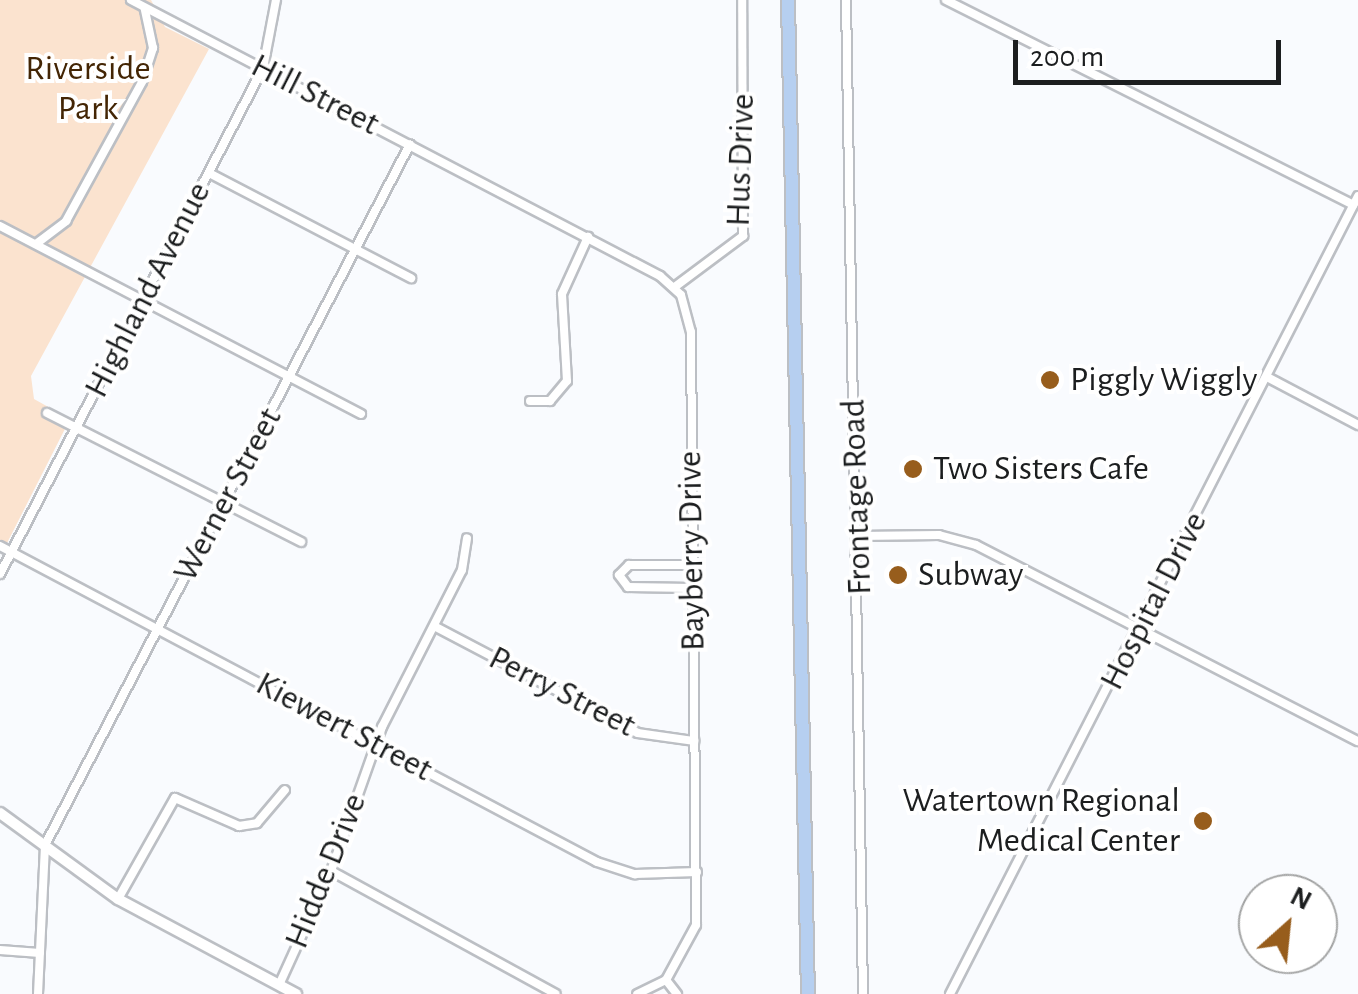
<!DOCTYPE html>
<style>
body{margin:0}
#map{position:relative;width:1358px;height:994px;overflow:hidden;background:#f9fbfe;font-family:"Alegreya Sans",sans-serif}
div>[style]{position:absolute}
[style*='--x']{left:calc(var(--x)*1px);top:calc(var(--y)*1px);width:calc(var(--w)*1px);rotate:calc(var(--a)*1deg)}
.green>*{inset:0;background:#fbe3cf}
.roads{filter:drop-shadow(2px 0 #bcbfc4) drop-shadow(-2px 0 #bcbfc4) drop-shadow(0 2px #bcbfc4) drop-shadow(0 -2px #bcbfc4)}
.minor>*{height:8px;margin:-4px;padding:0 4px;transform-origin:4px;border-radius:4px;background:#fff}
.tertiary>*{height:10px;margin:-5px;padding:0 5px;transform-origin:5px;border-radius:5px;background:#fff}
.trunk>*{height:12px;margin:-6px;padding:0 6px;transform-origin:6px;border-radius:6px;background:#b6cff0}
.dots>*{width:28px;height:28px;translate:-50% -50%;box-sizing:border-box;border:5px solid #fff;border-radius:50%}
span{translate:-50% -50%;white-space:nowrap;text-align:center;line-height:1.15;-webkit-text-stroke:8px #fff;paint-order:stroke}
.park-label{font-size:35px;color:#432504}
.street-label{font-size:35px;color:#1c1e1f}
.poi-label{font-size:35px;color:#1c1e1f}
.left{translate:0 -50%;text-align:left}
.right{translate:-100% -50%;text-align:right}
.north{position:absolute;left:1238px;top:874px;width:100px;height:100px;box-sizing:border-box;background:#fff;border:2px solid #a4a5a5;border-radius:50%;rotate:27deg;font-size:28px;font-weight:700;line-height:40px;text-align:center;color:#1c1e1f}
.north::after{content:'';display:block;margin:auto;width:35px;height:45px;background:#975d1c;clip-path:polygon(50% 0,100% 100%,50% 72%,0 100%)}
.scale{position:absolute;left:1013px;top:40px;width:268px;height:45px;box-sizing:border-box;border:5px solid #1c1e1f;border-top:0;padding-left:12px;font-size:30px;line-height:35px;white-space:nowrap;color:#1c1e1f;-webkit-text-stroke:8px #fff;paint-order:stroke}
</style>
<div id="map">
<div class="green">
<i style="clip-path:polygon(0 0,151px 0,165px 27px,209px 49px,31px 376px,34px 399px,70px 419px,5px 547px,0 544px)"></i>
</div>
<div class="roads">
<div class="minor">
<i style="--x:131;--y:0;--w:597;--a:27.55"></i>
<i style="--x:660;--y:276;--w:28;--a:42"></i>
<i style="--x:681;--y:295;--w:38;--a:75"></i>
<i style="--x:691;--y:332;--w:593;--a:89.52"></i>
<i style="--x:696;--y:925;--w:63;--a:118.6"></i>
<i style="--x:666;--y:980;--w:32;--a:154"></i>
<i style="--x:846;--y:0;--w:994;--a:89.02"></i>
<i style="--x:946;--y:0;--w:456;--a:26.7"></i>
<i style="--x:209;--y:173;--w:228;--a:27.5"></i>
<i style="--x:0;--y:226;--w:407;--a:27.5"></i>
<i style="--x:36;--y:244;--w:38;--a:-37"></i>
<i style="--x:66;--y:221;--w:158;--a:-61.3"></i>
<i style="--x:142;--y:82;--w:36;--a:-72"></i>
<i style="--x:153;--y:48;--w:40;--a:-102"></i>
<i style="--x:676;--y:286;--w:84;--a:-36.7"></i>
<i style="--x:743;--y:236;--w:236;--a:-90.2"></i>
<i style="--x:1267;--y:377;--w:103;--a:27.8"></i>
<i style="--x:530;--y:401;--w:20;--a:0"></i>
<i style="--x:550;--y:401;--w:26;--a:-50"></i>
<i style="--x:567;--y:381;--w:87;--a:-93.3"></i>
<i style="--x:562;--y:294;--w:63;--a:-65.5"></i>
<i style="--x:47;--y:413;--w:285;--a:26.9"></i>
<i style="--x:858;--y:536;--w:81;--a:-0.7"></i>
<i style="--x:939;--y:535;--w:38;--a:15"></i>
<i style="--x:976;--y:545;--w:429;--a:27.2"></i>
<i style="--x:0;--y:546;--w:675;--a:27.89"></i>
<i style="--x:597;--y:862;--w:40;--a:18"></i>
<i style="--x:635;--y:874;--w:62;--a:-1.8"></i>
<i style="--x:0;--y:574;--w:570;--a:-62.54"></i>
<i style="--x:263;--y:68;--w:69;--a:-79.2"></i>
<i style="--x:692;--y:588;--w:64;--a:-179.1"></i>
<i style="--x:628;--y:587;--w:15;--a:-127"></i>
<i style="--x:619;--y:575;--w:14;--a:-45"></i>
<i style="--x:629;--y:565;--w:63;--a:0"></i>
<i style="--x:434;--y:626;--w:230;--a:27.7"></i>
<i style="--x:638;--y:733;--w:57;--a:8.1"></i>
<i style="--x:331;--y:871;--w:256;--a:28.7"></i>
<i style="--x:118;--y:899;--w:116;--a:-60.6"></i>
<i style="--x:175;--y:798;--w:70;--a:23.6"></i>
<i style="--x:239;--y:826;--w:18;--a:-9"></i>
<i style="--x:257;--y:823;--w:43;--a:-49.7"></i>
<i style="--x:0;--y:950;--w:40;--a:4.3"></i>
<i style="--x:666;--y:980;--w:18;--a:52"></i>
<i style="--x:279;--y:985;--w:125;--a:-65.5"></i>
<i style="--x:331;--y:871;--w:153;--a:-70.5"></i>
<i style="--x:382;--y:727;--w:176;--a:-63"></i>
<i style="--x:462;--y:570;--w:32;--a:-81"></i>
<i style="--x:38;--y:994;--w:149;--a:-87.3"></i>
<i style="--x:45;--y:845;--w:790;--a:-62.49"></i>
<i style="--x:950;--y:994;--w:896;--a:-62.92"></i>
</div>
<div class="tertiary">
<i style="--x:0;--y:813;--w:146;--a:36.1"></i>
<i style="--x:118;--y:899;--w:202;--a:28.1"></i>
</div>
<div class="trunk">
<i style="--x:788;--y:0;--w:994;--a:88.85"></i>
</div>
</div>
<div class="dots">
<i style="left:1050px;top:380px;background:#975d1c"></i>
<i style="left:913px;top:469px;background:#975d1c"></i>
<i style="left:898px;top:575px;background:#975d1c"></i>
<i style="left:1203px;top:821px;background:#975d1c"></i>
</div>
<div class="park-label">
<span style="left:88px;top:89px">Riverside<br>Park</span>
</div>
<div class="street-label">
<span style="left:315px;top:95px;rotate:27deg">Hill Street</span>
<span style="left:741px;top:160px;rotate:-88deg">Hus Drive</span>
<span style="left:148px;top:290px;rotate:-63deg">Highland Avenue</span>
<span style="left:228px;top:495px;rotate:-62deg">Werner Street</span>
<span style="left:857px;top:497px;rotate:-92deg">Frontage Road</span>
<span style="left:692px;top:551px;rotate:-91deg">Bayberry Drive</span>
<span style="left:1154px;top:601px;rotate:-63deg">Hospital Drive</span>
<span style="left:562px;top:692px;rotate:27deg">Perry Street</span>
<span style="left:344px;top:727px;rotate:28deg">Kiewert Street</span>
<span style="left:326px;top:871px;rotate:-68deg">Hidde Drive</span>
</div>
<div class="poi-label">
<span class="left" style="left:1070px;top:380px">Piggly Wiggly</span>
<span class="left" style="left:933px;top:469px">Two Sisters Cafe</span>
<span class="left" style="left:918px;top:575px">Subway</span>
<span class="right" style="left:1180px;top:821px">Watertown Regional<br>Medical Center</span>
</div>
<div class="north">N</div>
<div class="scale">200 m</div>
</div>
